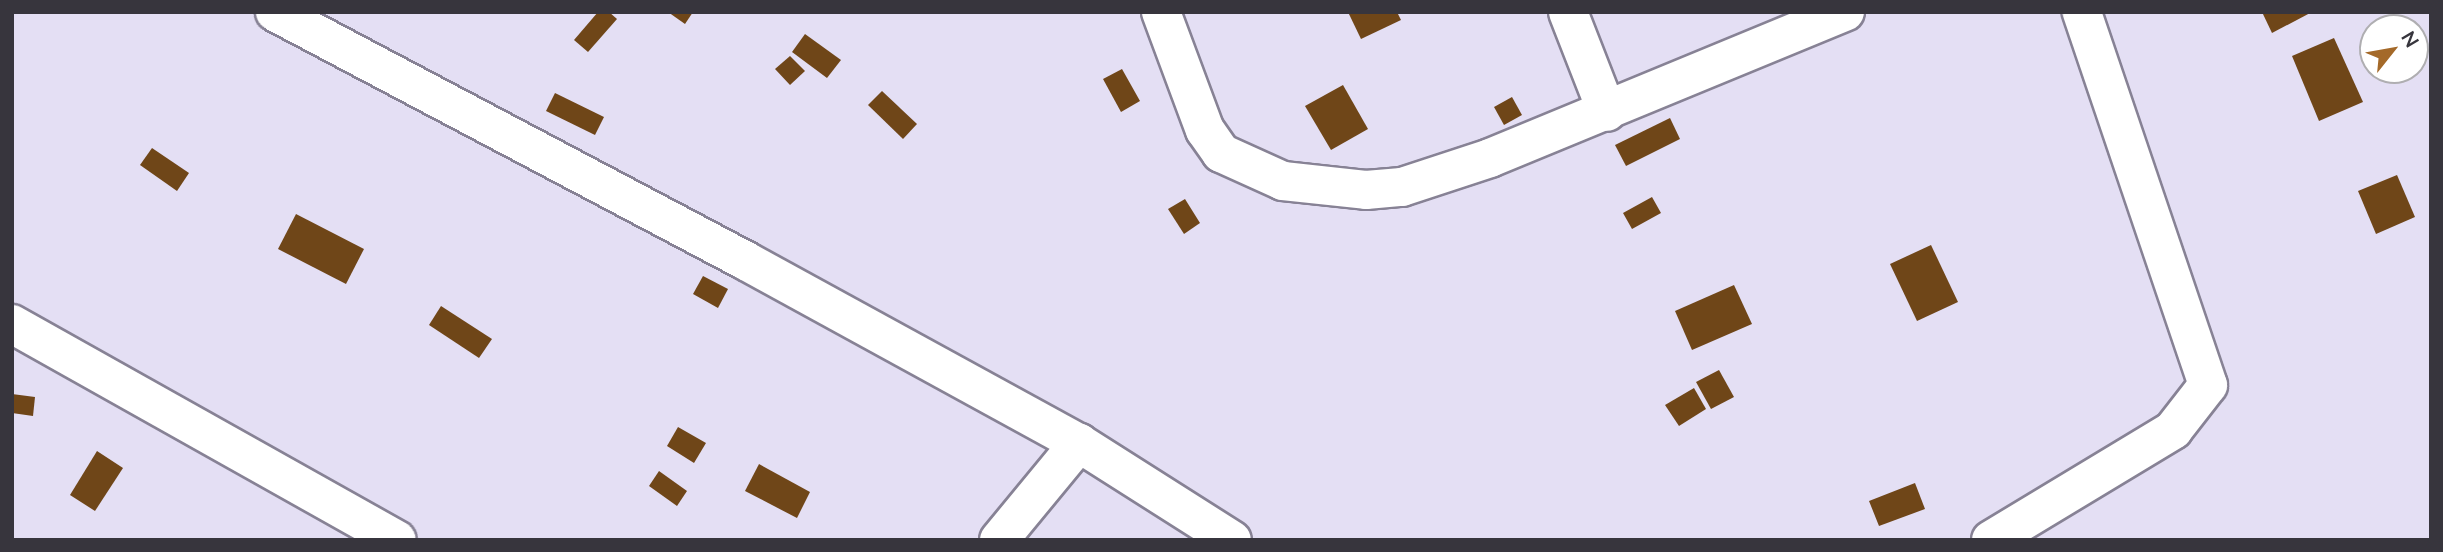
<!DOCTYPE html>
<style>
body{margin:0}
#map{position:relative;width:2443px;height:552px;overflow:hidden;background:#e4dff4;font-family:Lato,sans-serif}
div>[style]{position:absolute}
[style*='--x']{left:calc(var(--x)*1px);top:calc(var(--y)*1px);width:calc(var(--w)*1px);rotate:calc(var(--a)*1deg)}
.building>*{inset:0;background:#6f4618}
.roads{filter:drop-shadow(2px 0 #878295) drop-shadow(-2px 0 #878295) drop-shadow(0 2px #878295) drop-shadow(0 -2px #878295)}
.minor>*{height:38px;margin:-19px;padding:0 19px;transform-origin:19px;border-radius:19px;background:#fff}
span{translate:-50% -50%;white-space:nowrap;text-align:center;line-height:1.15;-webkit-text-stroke:7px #fff;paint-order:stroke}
.frame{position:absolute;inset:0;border:14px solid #37353d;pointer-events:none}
.north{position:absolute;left:2359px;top:14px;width:70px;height:70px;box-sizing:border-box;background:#fff;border:2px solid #afaeb1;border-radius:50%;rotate:59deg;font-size:19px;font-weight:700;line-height:28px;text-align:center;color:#37353d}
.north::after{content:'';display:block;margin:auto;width:24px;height:32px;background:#a46929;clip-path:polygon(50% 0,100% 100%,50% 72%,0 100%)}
</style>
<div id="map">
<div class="building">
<i style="clip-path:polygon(598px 12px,609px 12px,617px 19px,588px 52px,574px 40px)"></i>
<i style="clip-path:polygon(668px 12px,693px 12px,685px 24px)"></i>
<i style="clip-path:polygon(1348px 12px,1397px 12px,1401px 20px,1361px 39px)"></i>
<i style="clip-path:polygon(2262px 12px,2312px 12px,2272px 33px)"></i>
<i style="clip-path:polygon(805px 34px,841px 60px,827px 78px,792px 52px)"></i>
<i style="clip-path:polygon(2334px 38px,2363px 102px,2319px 121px,2292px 56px)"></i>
<i style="clip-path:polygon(790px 56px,805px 71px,790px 85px,775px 69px)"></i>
<i style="clip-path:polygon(1122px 69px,1140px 101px,1121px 112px,1103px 79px)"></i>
<i style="clip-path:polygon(1343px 85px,1368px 129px,1331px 150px,1305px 106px)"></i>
<i style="clip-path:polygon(882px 91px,917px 124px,903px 139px,868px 105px)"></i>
<i style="clip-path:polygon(555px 93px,604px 117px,595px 135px,546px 111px)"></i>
<i style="clip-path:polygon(1512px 97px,1522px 115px,1504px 125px,1494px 107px)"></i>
<i style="clip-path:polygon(1670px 118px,1680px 139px,1626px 166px,1615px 145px)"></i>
<i style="clip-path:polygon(152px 148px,189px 173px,177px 191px,140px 165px)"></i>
<i style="clip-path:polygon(2397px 175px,2415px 217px,2376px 234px,2358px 191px)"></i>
<i style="clip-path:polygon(1652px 197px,1661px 213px,1632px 229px,1623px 213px)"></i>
<i style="clip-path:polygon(1185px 199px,1200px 223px,1184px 234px,1168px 209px)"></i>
<i style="clip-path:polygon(296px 214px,364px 249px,346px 284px,278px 249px)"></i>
<i style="clip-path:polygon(1931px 245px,1958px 302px,1917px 321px,1890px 264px)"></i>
<i style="clip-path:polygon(703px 276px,728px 289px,718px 308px,693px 294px)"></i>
<i style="clip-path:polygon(1734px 285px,1752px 324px,1692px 350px,1675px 311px)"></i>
<i style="clip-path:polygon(441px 306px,492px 339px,479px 358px,429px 325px)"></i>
<i style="clip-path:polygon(1719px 370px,1734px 397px,1711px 409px,1696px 382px)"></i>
<i style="clip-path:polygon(1694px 388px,1706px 409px,1679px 426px,1665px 405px)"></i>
<i style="clip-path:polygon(12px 394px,35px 397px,33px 416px,12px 413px)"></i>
<i style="clip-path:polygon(678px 427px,706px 443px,694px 463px,667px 446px)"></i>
<i style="clip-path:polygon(97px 451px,123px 468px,95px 511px,70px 495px)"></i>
<i style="clip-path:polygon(759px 464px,810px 492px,797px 518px,745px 491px)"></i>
<i style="clip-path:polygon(659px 471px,687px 491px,677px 506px,649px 486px)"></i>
<i style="clip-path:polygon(1915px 483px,1925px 509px,1879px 526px,1869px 501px)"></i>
</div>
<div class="roads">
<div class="minor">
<i style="--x:275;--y:12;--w:533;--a:27.86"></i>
<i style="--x:746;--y:261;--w:379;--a:28.7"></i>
<i style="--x:1079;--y:443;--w:181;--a:32.4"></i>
<i style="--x:1161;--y:12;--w:126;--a:69.6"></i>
<i style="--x:1205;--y:130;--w:28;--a:55"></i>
<i style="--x:1221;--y:153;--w:68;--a:24.3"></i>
<i style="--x:1283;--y:181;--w:83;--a:6.2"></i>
<i style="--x:1366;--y:190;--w:36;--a:-5"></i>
<i style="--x:1402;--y:187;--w:93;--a:-18.2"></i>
<i style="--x:1490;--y:158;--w:384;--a:-22.4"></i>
<i style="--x:1568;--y:12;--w:107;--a:68.7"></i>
<i style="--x:12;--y:324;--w:441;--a:29.3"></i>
<i style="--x:999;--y:540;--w:126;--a:-50.5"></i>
<i style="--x:1991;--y:540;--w:213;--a:-31.1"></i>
<i style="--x:2173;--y:430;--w:57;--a:-52.1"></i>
<i style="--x:2208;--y:385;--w:394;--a:-108.7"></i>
</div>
</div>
<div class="frame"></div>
<div class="north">N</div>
</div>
